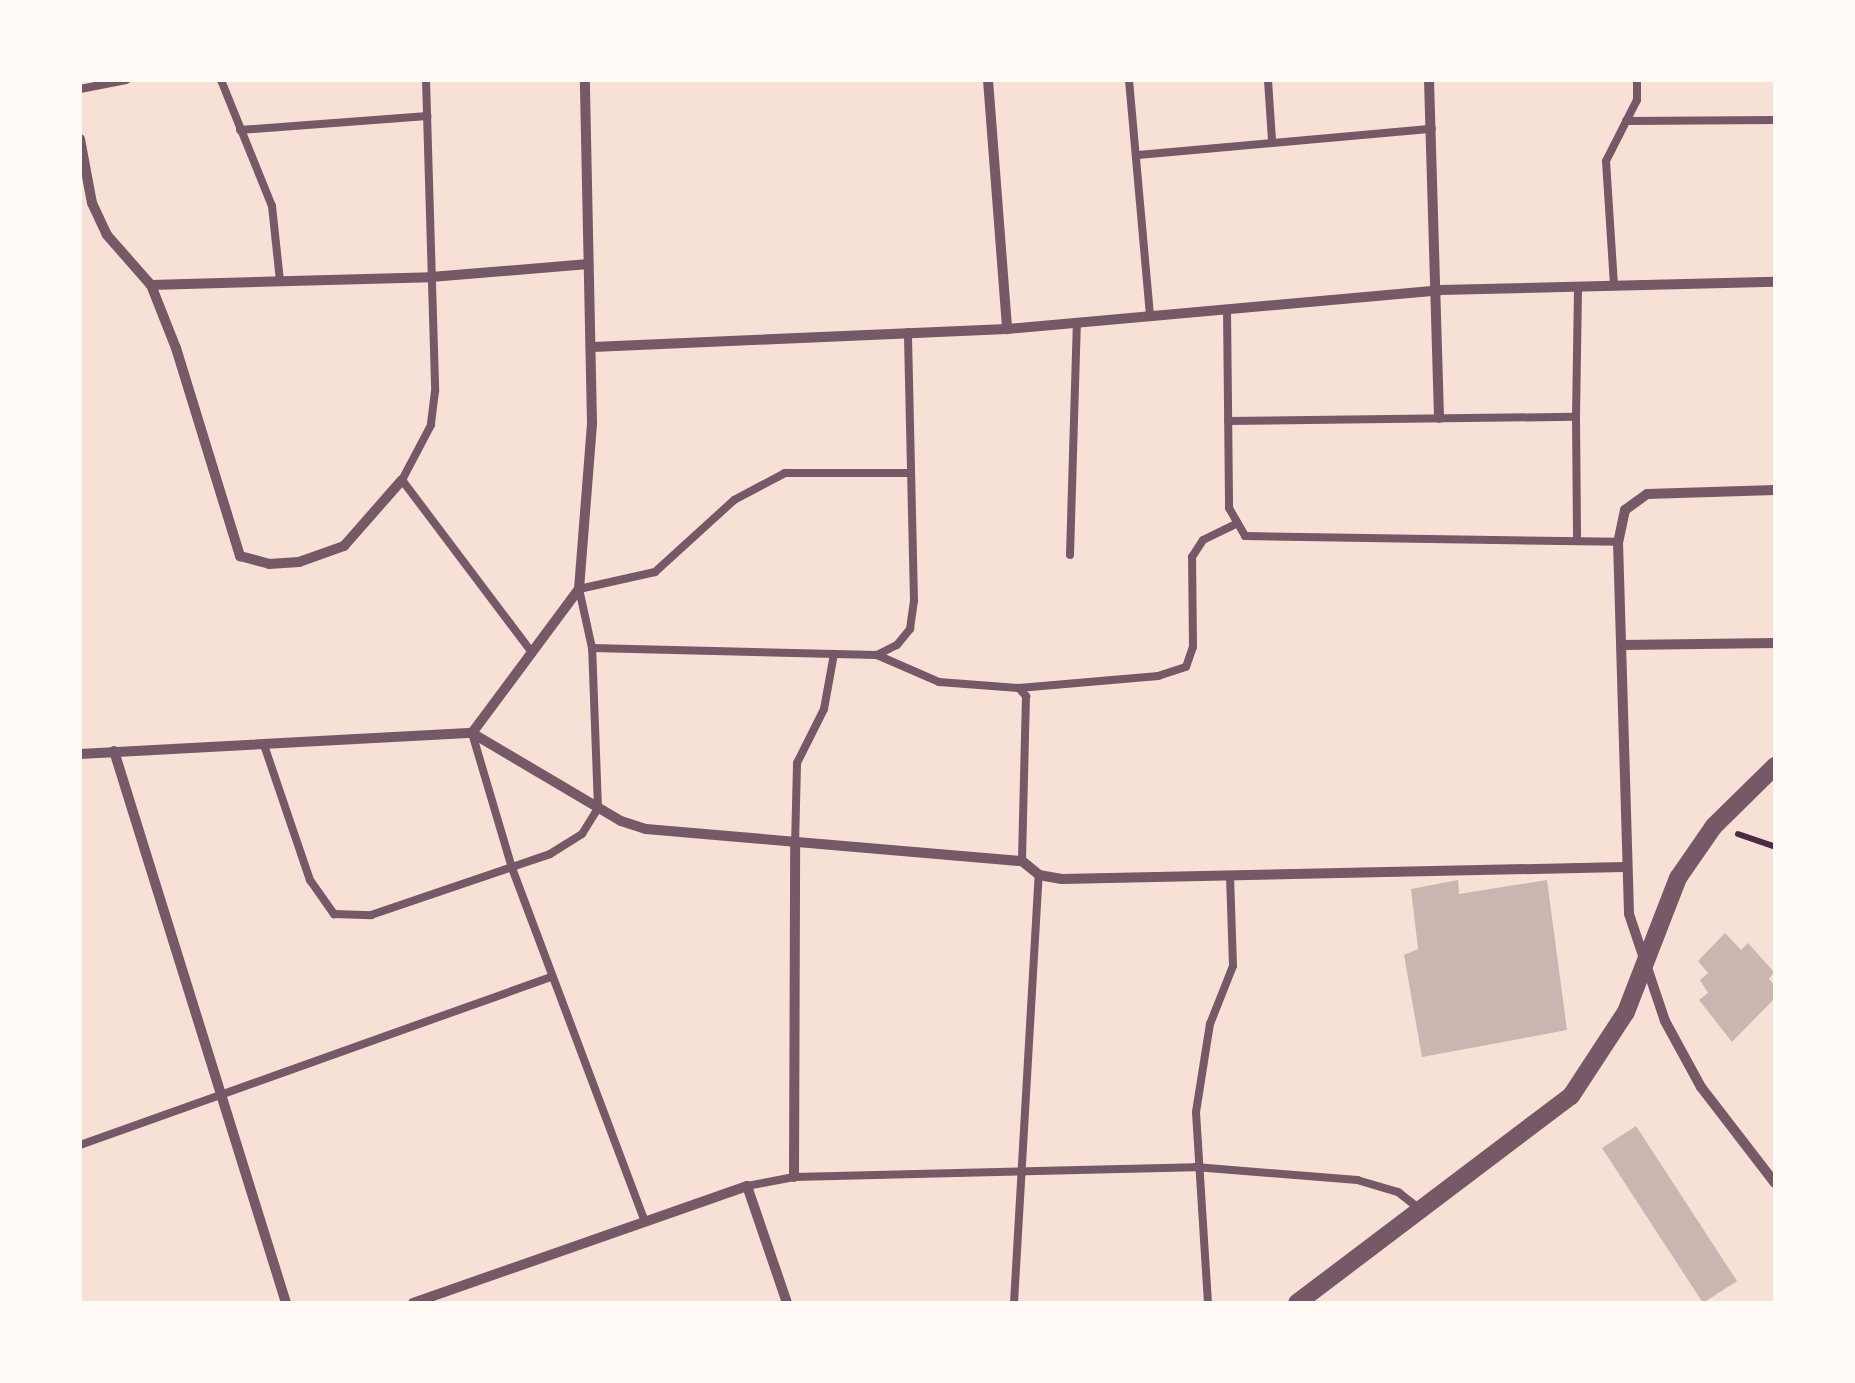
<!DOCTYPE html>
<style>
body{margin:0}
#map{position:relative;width:1855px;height:1383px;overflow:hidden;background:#f7e1d7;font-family:"Titillium Web",sans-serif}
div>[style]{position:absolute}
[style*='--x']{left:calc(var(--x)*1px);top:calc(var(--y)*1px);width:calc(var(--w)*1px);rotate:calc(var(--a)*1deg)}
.building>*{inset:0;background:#ccb4b1}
.path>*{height:6px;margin:-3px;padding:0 3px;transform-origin:3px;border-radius:3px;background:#4a2c40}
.service>*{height:8px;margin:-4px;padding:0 4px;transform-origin:4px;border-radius:4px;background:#755966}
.minor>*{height:10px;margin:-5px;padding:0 5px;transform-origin:5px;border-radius:5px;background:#755966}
.tertiary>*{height:18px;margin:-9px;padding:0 9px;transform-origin:9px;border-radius:9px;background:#755966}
span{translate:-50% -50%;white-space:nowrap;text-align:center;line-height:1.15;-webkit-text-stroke:8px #fffaf5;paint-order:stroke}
.frame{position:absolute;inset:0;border:82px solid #fffaf5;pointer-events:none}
</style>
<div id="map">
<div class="building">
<i style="clip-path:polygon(1458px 880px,1459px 894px,1547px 880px,1567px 1030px,1422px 1057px,1404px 955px,1418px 949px,1411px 889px)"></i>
<i style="clip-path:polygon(1725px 933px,1741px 950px,1748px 943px,1774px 972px,1769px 979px,1775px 986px,1775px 998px,1732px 1042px,1699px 1000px,1708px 993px,1700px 980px,1708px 973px,1698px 961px)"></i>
<i style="clip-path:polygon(1636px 1126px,1737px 1281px,1703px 1303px,1602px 1148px)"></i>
</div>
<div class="path">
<i style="--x:1738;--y:834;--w:39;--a:19"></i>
</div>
<div class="service">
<i style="--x:221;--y:80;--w:136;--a:68"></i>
<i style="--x:272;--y:206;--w:75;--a:83.9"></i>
<i style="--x:426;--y:80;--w:311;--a:88.3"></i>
<i style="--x:435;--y:391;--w:34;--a:97"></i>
<i style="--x:431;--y:425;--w:62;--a:117.8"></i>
<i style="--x:402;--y:480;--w:213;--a:53"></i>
<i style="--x:1129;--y:80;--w:237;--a:84.9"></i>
<i style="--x:1268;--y:80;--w:61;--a:86.2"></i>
<i style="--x:80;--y:89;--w:47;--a:-11.1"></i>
<i style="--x:1626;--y:121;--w:149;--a:-0.4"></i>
<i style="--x:240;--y:130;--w:188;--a:-4.3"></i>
<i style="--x:1138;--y:155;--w:295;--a:-5.1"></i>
<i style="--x:1614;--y:285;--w:124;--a:-93.7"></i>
<i style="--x:1606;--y:161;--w:68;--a:-63.1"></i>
<i style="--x:1637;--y:100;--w:20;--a:-90"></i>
<i style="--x:1227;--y:309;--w:199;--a:89.4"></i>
<i style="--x:1229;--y:508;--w:32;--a:60"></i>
<i style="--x:1245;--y:536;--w:373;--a:0.9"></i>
<i style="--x:1576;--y:417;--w:130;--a:-89.1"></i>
<i style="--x:1228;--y:421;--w:348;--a:-0.7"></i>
<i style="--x:1576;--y:417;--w:123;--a:89.5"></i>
<i style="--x:1070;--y:555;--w:232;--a:-88.3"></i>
<i style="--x:592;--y:648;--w:285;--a:1.4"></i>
<i style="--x:877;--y:655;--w:22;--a:-27"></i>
<i style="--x:897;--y:645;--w:21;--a:-51"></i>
<i style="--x:910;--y:629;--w:28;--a:-82"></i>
<i style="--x:914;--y:601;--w:269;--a:-91.3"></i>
<i style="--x:877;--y:655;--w:68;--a:23.5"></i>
<i style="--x:939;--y:682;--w:80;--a:4.3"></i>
<i style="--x:1019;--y:688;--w:11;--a:49"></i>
<i style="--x:1026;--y:696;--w:165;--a:91.4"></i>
<i style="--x:1019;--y:688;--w:140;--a:-4.9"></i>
<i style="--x:1158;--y:676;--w:29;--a:-18"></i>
<i style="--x:1186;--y:667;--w:21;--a:-71"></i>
<i style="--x:1193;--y:647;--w:90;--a:-90.6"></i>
<i style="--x:1192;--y:557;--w:20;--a:-57"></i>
<i style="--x:1203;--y:540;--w:34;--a:-26"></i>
<i style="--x:472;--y:733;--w:141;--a:73.5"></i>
<i style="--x:512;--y:868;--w:378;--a:69.4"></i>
<i style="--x:264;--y:745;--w:143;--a:71.2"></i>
<i style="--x:310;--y:880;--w:42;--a:54.8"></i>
<i style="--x:334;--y:914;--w:37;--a:2"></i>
<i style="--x:371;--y:915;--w:189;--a:-18.8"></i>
<i style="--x:550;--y:854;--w:38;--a:-32"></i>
<i style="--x:582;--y:834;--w:31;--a:-58"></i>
<i style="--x:598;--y:808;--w:160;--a:-92.1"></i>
<i style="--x:592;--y:648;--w:60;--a:-102.4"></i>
<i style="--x:579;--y:589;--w:78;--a:-12.6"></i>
<i style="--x:655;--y:572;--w:107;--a:-42.3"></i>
<i style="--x:734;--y:500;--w:58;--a:-27.9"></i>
<i style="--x:785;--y:473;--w:124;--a:0"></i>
<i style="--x:795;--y:846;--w:83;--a:-88.6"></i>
<i style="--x:797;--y:763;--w:60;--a:-63.4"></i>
<i style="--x:824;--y:709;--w:56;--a:-79.7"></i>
<i style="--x:80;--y:1145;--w:500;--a:-19.63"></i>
<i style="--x:747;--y:1186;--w:48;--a:-10.8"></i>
<i style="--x:794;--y:1177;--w:401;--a:-1.4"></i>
<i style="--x:1195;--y:1167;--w:163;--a:4.6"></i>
<i style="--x:1357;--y:1180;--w:43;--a:16.3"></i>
<i style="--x:1398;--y:1192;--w:28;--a:38"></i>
<i style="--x:1014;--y:1303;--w:429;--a:-86.7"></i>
<i style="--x:1208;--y:1303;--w:191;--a:-93.6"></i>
<i style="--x:1196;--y:1112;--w:89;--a:-81"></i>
<i style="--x:1210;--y:1024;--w:62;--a:-68.4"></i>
<i style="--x:1233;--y:966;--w:90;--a:-91.9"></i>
</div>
<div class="minor">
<i style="--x:988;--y:80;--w:250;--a:85.6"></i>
<i style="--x:1429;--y:80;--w:338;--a:88.3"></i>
<i style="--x:80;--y:139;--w:65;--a:79.4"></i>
<i style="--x:92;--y:203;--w:35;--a:65"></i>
<i style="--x:107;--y:235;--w:67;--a:48.7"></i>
<i style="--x:151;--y:285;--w:68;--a:68.4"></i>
<i style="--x:176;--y:348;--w:218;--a:72.9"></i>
<i style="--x:240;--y:556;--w:30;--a:15"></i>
<i style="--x:269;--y:564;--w:30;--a:-4"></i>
<i style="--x:299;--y:562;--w:48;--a:-19.6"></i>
<i style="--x:344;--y:546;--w:88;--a:-48.7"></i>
<i style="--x:151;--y:285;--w:280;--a:-1.6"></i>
<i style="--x:431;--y:277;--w:158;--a:-4.7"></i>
<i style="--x:593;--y:347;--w:414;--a:-2.5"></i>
<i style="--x:1007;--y:329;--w:435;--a:-5.1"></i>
<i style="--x:1440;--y:290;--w:335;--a:-1.4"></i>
<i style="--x:1775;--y:490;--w:128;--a:178.2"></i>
<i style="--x:1647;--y:494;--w:27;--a:144"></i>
<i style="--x:1625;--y:510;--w:33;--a:102"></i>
<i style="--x:1618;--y:542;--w:372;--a:88.3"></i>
<i style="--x:1629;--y:914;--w:113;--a:71.4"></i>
<i style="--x:1665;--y:1021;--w:75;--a:61.4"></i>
<i style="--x:1701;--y:1087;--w:121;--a:52.4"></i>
<i style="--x:1623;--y:645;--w:152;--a:-0.8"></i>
<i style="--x:472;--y:733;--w:179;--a:-53.4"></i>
<i style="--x:579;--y:589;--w:167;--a:-85.5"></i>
<i style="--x:592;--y:423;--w:343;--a:-91.2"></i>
<i style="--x:114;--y:751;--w:578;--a:72.69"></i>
<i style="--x:80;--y:754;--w:393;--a:-3.1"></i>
<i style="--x:472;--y:733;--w:173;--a:30.6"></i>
<i style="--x:621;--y:821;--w:26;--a:18"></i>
<i style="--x:646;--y:829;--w:377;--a:4.9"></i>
<i style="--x:1022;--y:861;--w:22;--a:39"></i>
<i style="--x:1039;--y:875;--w:23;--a:10"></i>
<i style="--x:1062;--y:879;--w:562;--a:-1.22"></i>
<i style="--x:794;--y:1177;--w:331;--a:-89.8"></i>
<i style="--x:413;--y:1303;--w:354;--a:-19.3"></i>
<i style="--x:747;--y:1186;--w:124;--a:71.1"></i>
</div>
<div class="tertiary">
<i style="--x:1297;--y:1303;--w:343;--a:-37.1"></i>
<i style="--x:1571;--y:1096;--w:100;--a:-56.8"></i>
<i style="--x:1626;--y:1012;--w:144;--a:-68.8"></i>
<i style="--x:1678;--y:878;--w:63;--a:-55.3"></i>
<i style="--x:1714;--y:826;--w:86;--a:-44.5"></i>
</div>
<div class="frame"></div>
</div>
